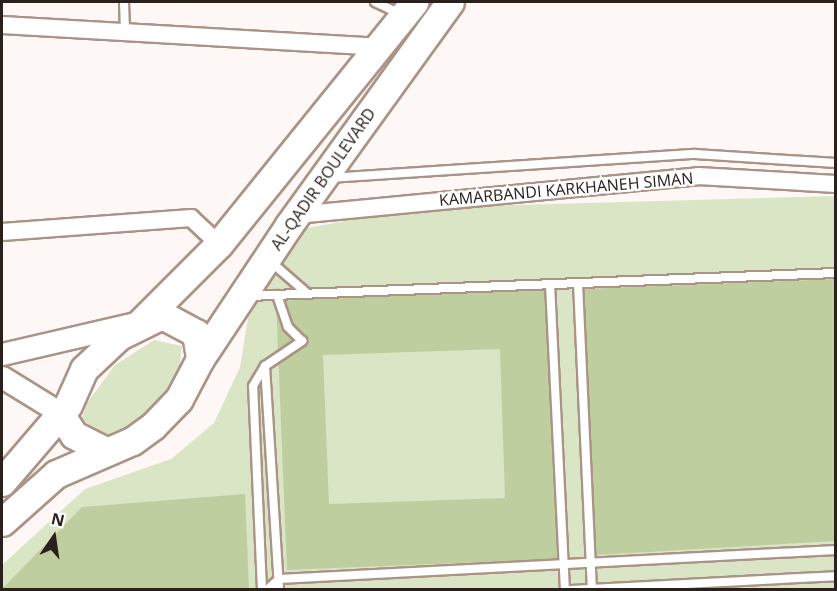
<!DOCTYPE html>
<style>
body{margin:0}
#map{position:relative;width:837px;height:591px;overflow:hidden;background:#fdf8f6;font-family:"Open Sans",sans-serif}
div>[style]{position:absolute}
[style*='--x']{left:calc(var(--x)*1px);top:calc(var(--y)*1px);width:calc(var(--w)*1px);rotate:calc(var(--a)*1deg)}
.green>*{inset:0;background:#dae5c6}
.forest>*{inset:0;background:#bfce9f}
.roads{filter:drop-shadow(2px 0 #ab9387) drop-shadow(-2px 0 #ab9387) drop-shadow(0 2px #ab9387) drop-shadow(0 -2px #ab9387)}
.service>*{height:8px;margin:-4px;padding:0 4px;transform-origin:4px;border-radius:4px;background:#fff}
.minor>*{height:16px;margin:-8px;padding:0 8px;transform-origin:8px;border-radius:8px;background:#fff}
.tertiary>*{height:21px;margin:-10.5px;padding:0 10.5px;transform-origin:10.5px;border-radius:10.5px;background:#fff}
.primary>*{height:27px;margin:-13.5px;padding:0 13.5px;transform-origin:13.5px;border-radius:13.5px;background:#fff}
span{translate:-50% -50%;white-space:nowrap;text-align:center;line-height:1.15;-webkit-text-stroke:4.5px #fff;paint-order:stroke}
.street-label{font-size:16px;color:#2a211c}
.frame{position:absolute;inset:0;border:3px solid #2a211c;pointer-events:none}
.north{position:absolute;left:24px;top:507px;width:60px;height:60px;-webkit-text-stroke:4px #fff;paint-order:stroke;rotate:13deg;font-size:16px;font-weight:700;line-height:24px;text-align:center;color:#2a211c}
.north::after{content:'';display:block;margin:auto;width:21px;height:27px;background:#2a211c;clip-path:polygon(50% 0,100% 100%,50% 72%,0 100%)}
</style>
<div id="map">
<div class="green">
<i style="clip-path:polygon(835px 196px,835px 589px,2px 590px,2px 565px,85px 489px,171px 459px,214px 423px,240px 367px,248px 318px,301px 229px,416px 208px)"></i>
<i style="clip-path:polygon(154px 340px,182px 346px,179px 376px,154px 413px,110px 438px,100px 437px,82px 418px,87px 403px,115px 365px)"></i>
</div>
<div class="forest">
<i style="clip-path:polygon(835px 279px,835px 541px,596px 555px,583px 289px)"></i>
<i style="clip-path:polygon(evenodd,547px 289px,560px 559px,287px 570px,276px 301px,547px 289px,500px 349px,505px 498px,329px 504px,323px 355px,500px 349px)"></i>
<i style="clip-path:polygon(245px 494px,249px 589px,2px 589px,82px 507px)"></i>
</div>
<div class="roads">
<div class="service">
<i style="--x:124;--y:2;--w:30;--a:88"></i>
<i style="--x:375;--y:2;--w:29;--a:25"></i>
<i style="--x:329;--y:178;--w:367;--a:-3.8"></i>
<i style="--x:695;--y:154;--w:141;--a:3.7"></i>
<i style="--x:270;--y:261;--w:50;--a:41"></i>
<i style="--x:578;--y:283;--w:307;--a:87.4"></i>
<i style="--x:550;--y:284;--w:306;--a:87.2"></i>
<i style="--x:248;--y:296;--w:588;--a:-2.24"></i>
<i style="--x:265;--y:366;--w:224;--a:86.4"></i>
<i style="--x:262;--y:590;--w:204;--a:-92.5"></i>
<i style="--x:253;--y:386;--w:23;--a:-59"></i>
<i style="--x:265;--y:366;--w:45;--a:-34"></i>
<i style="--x:302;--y:341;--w:20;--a:-135"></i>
<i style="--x:288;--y:327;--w:34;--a:-109"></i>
<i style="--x:267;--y:590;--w:16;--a:-43"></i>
<i style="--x:279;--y:579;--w:558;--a:-2.98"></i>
<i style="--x:571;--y:590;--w:265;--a:-3"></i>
</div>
<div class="minor">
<i style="--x:2;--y:25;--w:381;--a:3.3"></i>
<i style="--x:296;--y:215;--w:404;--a:-5.5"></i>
<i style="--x:698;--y:176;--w:138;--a:3.3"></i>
<i style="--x:2;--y:232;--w:190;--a:-4.2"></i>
<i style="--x:191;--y:218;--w:38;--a:43"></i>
</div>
<div class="tertiary">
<i style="--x:2;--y:354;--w:137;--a:-13.1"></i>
<i style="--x:2;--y:377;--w:67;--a:31.6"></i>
</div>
<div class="primary">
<i style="--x:141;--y:322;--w:110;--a:-45"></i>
<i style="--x:219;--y:244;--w:311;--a:-51.1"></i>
<i style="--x:200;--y:359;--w:161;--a:-56.4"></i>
<i style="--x:289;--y:225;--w:275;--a:-54.2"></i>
<i style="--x:59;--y:412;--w:27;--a:57"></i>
<i style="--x:74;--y:435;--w:35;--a:27"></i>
<i style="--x:2;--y:482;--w:101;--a:-49.4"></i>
<i style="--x:68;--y:405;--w:39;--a:-66"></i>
<i style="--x:84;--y:369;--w:48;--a:-43.3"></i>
<i style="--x:119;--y:336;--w:48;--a:-26"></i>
<i style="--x:162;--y:315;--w:38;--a:28"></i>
<i style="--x:196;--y:333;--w:26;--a:81"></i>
<i style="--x:200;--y:359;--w:45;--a:117.7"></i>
<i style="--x:179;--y:399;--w:37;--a:134"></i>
<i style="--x:153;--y:426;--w:26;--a:144"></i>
<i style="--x:132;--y:441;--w:83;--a:156.5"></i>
<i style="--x:56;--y:474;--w:72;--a:138.4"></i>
</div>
</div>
<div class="street-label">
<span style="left:323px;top:179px;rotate:-55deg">AL-QADIR BOULEVARD</span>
<span style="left:566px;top:189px;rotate:-5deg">KAMARBANDI KARKHANEH SIMAN</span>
</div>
<div class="frame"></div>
<div class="north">N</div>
</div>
